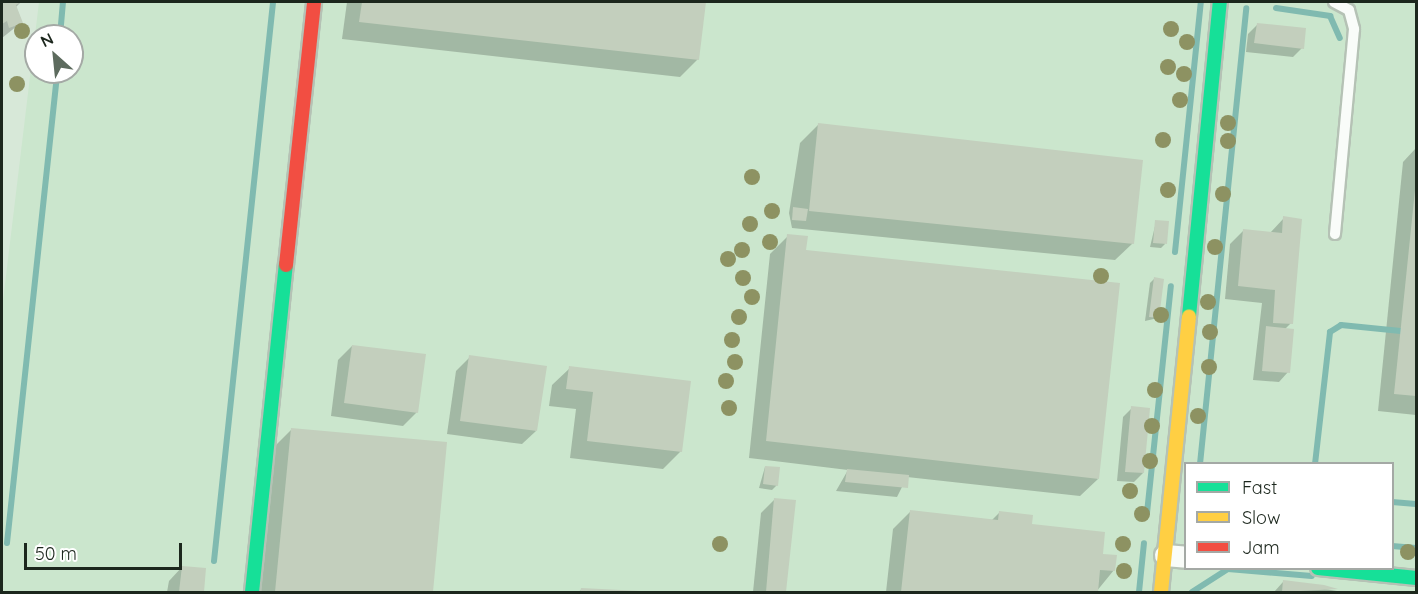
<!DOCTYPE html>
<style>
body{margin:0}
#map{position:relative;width:1418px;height:594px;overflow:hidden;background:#d7e8d8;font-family:Quicksand,sans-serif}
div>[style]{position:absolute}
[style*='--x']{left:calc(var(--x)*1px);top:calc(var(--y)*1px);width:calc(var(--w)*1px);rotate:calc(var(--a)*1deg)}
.built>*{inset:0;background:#cbe6cd}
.shadow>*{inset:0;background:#0003}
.stream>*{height:6px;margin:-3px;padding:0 3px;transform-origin:3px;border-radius:3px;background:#80bab0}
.building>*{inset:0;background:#c3cfbd}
.roads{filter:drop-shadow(2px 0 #b5c2b5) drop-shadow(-2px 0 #b5c2b5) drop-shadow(0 2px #b5c2b5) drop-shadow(0 -2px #b5c2b5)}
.lane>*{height:10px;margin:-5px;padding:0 5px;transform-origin:5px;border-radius:5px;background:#f9fcf9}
.street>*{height:21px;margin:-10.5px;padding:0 10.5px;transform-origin:10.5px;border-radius:10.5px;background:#f9fcf9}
.fast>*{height:14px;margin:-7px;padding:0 7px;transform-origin:7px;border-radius:7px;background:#16e098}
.slow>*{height:14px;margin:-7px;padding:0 7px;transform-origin:7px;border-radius:7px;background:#ffcf43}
.jam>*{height:14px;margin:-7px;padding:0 7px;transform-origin:7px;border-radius:7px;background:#f24e42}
.trees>*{width:16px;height:16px;margin:-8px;border-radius:50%;background:#8d9262}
span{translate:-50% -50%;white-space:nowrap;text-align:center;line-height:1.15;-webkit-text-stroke:4.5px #fff;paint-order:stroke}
.frame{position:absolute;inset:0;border:3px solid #1c271d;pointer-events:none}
.legend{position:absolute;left:1184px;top:462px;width:210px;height:108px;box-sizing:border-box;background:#fff;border:2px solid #a4a9a5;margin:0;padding:8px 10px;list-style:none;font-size:18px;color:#1c271d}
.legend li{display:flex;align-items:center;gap:12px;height:30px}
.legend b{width:30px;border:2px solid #a4a9a5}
.north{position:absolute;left:24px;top:24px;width:60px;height:60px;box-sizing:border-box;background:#fff;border:2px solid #a4a9a5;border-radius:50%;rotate:333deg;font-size:16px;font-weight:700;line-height:24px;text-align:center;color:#1c271d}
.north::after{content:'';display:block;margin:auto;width:21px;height:27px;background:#5d6b5e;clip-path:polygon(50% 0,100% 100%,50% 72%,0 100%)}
.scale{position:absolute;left:24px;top:543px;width:158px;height:27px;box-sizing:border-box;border:3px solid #1c271d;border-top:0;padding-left:8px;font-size:18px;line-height:21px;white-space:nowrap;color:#1c271d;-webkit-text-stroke:4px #fff;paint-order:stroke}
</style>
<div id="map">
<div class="built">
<i style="clip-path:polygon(evenodd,39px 2px,1416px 2px,1416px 592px,2px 592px,2px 309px,39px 2px,36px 36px,72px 36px,72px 72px,36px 72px,36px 36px,39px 2px,1186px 464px,1392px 464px,1392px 568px,1186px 568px,1186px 464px)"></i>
</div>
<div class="shadow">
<i style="clip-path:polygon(2px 2px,21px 2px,16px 7px,22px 22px,2px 38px)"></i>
<i style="clip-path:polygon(347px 2px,704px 2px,698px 59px,680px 77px,342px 39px)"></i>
<i style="clip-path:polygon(1257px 25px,1302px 48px,1293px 57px,1246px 52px,1248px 34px)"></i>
<i style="clip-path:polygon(818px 125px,1133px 243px,1115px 260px,792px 228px,789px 213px,800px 143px)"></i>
<i style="clip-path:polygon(1416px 148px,1416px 415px,1378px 411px,1403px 162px)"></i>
<i style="clip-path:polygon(1284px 218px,1291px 323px,1284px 330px,1288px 372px,1279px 382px,1253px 380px,1262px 303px,1225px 299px,1230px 244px,1244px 230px,1270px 233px)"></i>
<i style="clip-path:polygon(1156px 222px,1165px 244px,1161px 248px,1150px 247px)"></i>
<i style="clip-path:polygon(788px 236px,1098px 479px,1080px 496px,907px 477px,897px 497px,836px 491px,848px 470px,749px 458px,770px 254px)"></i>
<i style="clip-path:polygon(1154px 279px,1158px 318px,1145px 321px,1150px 283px)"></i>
<i style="clip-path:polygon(352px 346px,417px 412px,403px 426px,331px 416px,338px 360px)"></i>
<i style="clip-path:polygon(470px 357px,536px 431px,522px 444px,447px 434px,456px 371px)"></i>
<i style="clip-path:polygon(570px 368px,681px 451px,663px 469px,570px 458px,576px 409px,549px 406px,552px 385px)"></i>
<i style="clip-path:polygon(1132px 408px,1143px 473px,1134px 482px,1117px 481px,1123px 417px)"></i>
<i style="clip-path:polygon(292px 429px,446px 443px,431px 592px,260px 592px,274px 447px)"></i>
<i style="clip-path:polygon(765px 467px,777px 485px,772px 490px,759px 488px)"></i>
<i style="clip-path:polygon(775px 499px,794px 502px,784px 592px,753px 592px,761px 513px)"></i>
<i style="clip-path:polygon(911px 511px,992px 520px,1000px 512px,1101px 555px,1114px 570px,1096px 592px,886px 592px,893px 529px)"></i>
<i style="clip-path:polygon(182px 567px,205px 570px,202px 592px,167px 592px,169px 581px)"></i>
<i style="clip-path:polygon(1283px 582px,1337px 591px,1337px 592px,1274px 592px)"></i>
<i style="clip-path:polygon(581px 590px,649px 592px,578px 592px)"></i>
</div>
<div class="stream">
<i style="--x:1276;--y:8;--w:55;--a:8.4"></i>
<i style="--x:1330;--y:16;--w:24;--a:66"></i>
<i style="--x:60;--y:36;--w:34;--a:-85"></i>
<i style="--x:1175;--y:252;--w:251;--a:-84.1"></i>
<i style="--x:1200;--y:464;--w:458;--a:-84.2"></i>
<i style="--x:1315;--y:464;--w:133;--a:-83.5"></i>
<i style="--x:1330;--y:332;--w:13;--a:-32"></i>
<i style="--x:1341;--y:325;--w:60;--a:5.7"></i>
<i style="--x:1392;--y:502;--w:24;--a:5"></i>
<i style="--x:1147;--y:513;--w:228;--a:-84"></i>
<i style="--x:7;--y:543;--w:474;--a:-83.9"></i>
<i style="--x:1392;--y:546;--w:24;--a:5"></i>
<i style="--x:214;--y:561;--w:562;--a:-83.97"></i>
<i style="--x:1139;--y:592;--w:49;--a:-84.2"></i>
<i style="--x:1192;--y:592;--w:43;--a:-32.6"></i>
<i style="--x:1228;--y:569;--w:84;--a:4.8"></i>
</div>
<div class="building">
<i style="clip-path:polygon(2px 2px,21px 2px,16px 5px,23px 23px,9px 28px,7px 21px,2px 24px)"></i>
<i style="clip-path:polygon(362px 2px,706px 2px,699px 60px,359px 22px)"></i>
<i style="clip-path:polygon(1257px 23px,1306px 28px,1304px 49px,1254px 43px)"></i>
<i style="clip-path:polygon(818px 123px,1143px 160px,1134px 244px,809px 211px)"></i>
<i style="clip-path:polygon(1415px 190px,1416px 190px,1416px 396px,1394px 394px)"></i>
<i style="clip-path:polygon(793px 207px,808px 209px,806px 221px,792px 220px)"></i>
<i style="clip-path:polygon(1283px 216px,1302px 219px,1293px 324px,1273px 323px,1275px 290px,1238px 286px,1243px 229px,1282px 233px)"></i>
<i style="clip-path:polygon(1155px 220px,1169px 221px,1167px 244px,1153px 243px)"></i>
<i style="clip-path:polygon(787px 234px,808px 236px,806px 250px,1120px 283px,1099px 479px,766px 441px)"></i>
<i style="clip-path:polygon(1154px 277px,1164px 279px,1159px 318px,1149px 317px)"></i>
<i style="clip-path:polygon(1266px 326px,1294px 329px,1290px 373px,1262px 371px)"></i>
<i style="clip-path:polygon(352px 345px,426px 354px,418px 413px,344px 403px)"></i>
<i style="clip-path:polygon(469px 355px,547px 366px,537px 431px,460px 421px)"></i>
<i style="clip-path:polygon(569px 366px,691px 381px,682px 452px,587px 441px,593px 392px,566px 389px)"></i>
<i style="clip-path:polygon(1131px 406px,1150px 408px,1144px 473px,1125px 472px)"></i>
<i style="clip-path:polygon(291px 428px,447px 442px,433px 592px,275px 592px)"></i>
<i style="clip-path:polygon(765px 466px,780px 467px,778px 486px,763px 484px)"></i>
<i style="clip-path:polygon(847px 469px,909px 475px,908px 488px,845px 482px)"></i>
<i style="clip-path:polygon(774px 498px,796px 500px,786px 592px,766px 592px)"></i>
<i style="clip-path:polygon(910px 510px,998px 520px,999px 511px,1033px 515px,1032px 524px,1105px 532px,1103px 554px,1117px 555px,1115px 571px,1100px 570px,1098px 592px,901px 592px)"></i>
<i style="clip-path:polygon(182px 566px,206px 568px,204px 592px,179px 592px)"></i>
<i style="clip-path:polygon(1283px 580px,1324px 585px,1338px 589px,1282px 592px)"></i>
<i style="clip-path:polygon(581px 588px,641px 591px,640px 592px,580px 592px)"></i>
</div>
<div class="roads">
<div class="lane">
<i style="--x:1334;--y:2;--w:17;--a:28"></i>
<i style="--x:1349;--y:10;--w:20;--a:75"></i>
<i style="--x:1354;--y:29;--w:206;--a:95.3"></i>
</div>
<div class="street">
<i style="--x:1165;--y:555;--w:21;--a:5"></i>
</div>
<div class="fast">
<i style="--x:1189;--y:316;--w:316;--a:-84.4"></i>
<i style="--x:1318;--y:568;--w:99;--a:5.8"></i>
<i style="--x:252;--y:592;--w:329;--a:-84.1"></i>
</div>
<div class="slow">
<i style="--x:1161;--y:592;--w:277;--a:-84.2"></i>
</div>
<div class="jam">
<i style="--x:286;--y:265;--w:264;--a:-83.9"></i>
</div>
</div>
<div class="trees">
<i style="left:1171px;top:29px"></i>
<i style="left:22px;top:31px"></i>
<i style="left:1187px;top:42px"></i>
<i style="left:1168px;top:67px"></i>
<i style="left:1184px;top:74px"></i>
<i style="left:17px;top:84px"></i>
<i style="left:1180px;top:100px"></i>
<i style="left:1228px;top:123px"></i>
<i style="left:1163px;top:140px"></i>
<i style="left:1228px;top:141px"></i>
<i style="left:752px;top:177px"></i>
<i style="left:1168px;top:190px"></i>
<i style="left:1223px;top:194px"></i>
<i style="left:772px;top:211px"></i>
<i style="left:750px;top:224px"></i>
<i style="left:770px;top:242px"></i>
<i style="left:1215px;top:247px"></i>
<i style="left:742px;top:250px"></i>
<i style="left:728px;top:259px"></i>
<i style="left:1101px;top:276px"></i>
<i style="left:743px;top:278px"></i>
<i style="left:752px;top:297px"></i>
<i style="left:1208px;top:302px"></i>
<i style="left:1161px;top:315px"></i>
<i style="left:739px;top:317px"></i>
<i style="left:1210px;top:332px"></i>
<i style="left:732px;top:340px"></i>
<i style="left:735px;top:362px"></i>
<i style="left:1209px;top:367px"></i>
<i style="left:726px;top:381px"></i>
<i style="left:1155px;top:390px"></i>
<i style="left:729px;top:408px"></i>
<i style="left:1198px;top:416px"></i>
<i style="left:1152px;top:426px"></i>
<i style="left:1150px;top:461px"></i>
<i style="left:1130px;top:491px"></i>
<i style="left:1142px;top:514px"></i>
<i style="left:720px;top:544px"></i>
<i style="left:1123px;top:544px"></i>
<i style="left:1408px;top:552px"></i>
<i style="left:1124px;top:571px"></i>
</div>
<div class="frame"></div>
<ul class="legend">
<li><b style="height:8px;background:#16e098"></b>Fast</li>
<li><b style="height:8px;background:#ffcf43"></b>Slow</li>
<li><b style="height:8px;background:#f24e42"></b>Jam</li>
</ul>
<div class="north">N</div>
<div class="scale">50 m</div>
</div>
